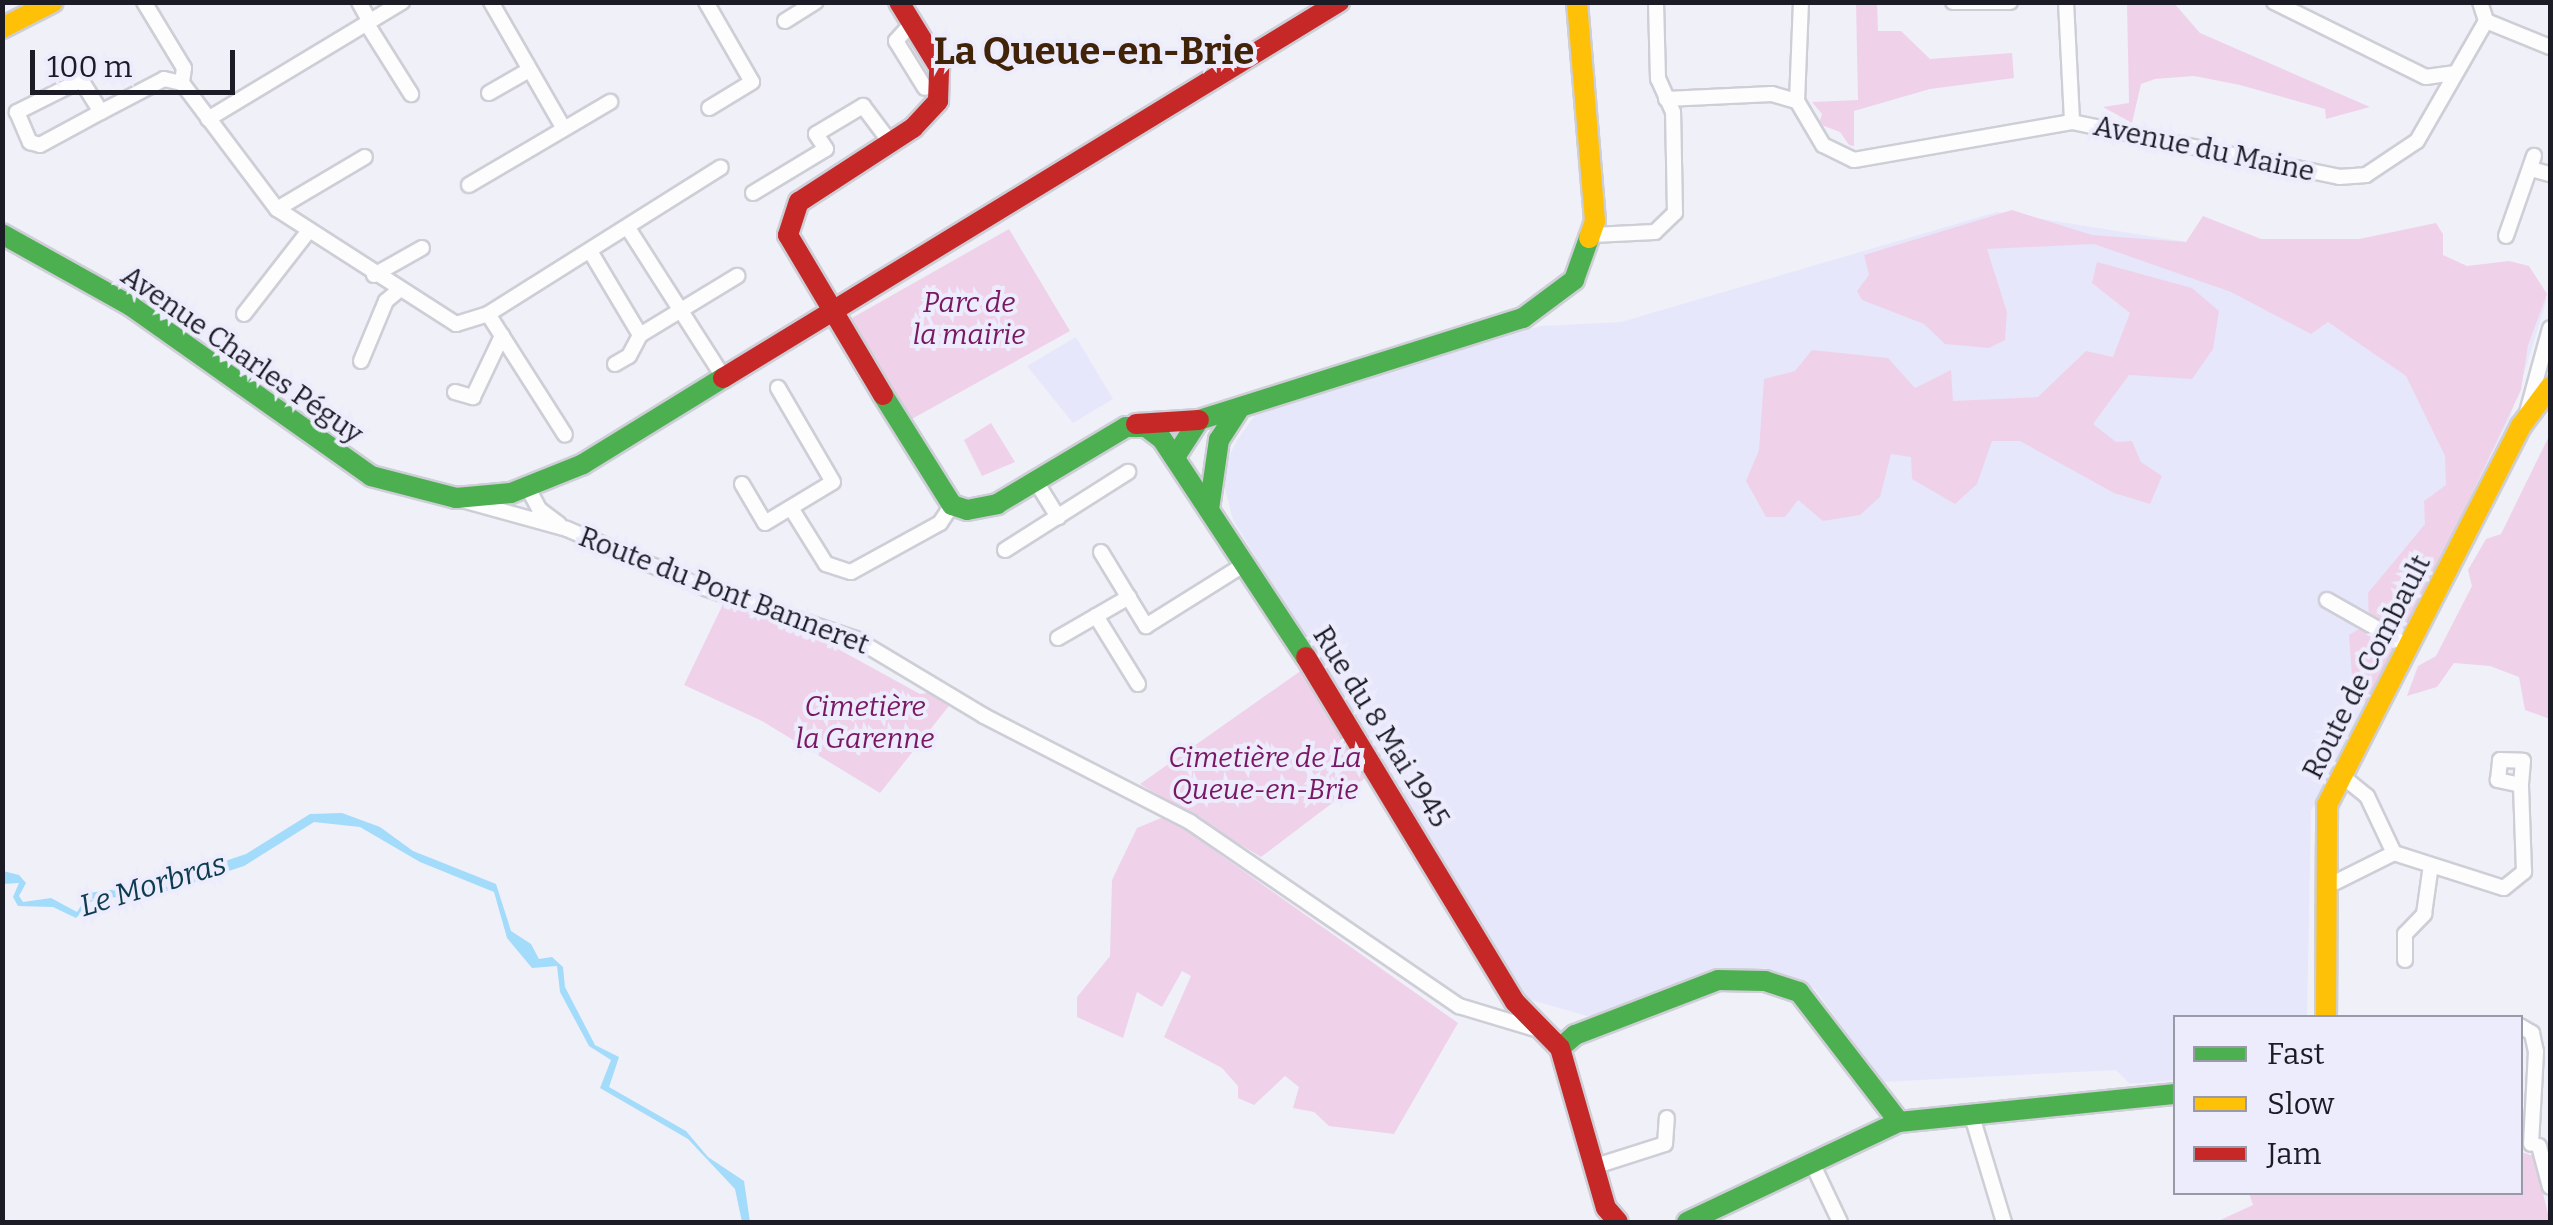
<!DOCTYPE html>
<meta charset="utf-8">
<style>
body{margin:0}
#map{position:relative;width:2553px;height:1225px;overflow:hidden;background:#f0f0f9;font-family:Bitter,serif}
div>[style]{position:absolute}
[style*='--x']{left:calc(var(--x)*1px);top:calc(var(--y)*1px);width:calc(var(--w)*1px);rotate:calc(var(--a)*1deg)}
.built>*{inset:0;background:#e7e7fb}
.green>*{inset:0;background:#efd2e9}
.water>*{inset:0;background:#a3dbfb}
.roads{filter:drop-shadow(2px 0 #ceced7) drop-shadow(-2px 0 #ceced7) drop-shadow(0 2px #ceced7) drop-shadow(0 -2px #ceced7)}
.street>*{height:14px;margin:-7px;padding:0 7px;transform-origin:7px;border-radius:7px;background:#fdfdfe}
.fast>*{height:20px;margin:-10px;padding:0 10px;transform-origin:10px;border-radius:10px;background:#4caf50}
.slow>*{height:20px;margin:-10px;padding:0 10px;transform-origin:10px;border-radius:10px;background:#ffc107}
.jam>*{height:20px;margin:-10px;padding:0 10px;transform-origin:10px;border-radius:10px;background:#c62828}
span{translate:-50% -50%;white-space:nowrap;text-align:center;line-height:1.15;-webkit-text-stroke:8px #ececfd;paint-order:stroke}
.street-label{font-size:28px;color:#1c1c26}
.park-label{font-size:28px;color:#791762;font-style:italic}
.water-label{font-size:30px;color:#0d3c51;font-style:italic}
.district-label{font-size:38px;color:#412307;font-weight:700}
.frame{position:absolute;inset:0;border:5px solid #1c1c26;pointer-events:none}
.legend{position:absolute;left:2173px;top:1015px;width:350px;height:180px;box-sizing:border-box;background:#ececfd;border:2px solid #9999a7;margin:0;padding:12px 18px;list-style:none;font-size:30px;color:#1c1c26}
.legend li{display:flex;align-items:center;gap:20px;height:50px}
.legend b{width:50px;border:2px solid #9999a7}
.scale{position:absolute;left:30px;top:50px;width:205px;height:45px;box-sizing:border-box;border:5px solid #1c1c26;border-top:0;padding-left:12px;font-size:30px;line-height:35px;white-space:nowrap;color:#1c1c26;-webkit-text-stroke:8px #ececfd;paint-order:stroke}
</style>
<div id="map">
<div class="built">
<i style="clip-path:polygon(1997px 212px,2547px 299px,2510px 418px,2311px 811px,2307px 1017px,2176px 1018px,2175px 1080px,2130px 1084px,2116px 1070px,1882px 1082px,1815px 989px,1765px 968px,1713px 968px,1591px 1017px,1528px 999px,1233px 520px,1221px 473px,1237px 440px,1256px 414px,1296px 392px,1541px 326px,1621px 322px)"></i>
<i style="clip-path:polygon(1076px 337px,1113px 399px,1073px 423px,1027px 366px)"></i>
</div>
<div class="green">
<i style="clip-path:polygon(2173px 2px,2200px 33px,2370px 107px,2326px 119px,2325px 109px,2240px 85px,2194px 76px,2155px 79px,2141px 84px,2132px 123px,2103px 107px,2129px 103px,2127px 3px)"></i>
<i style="clip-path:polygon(1856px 3px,1877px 3px,1878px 31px,1901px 31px,1930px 59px,2012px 53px,2014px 78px,1930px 89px,1854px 111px,1854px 146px,1849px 145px,1840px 132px,1819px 124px,1822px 114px,1812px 102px,1858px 100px)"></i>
<i style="clip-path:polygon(2012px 210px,2092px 235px,2186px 242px,2203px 216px,2261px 239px,2359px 239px,2436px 223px,2443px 234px,2443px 255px,2467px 266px,2509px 261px,2529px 266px,2547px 294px,2528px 345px,2521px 390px,2379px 690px,2366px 703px,2353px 690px,2349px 635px,2369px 623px,2368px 593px,2425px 524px,2424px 501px,2446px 485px,2445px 456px,2406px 376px,2328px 322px,2311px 334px,2231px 292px,2094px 244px,1987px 249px,2007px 312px,2005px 340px,1989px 348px,1945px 344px,1924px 324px,1862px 300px,1857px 291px,1869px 275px,1864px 255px)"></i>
<i style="clip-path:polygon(1009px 229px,1070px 331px,910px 420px,852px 318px)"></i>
<i style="clip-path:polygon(2097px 262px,2192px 288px,2219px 311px,2213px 349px,2192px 379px,2129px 375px,2093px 424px,2116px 442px,2132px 441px,2141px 462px,2162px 476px,2150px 504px,2114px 493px,2020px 441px,1992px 441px,1977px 484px,1955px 504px,1912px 479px,1911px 457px,1891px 454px,1880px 497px,1860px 515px,1823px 521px,1798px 500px,1785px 517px,1766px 517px,1746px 481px,1759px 450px,1764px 379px,1795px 371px,1812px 350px,1888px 358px,1915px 388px,1951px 370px,1953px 401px,2038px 397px,2086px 351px,2113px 357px,2130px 313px,2092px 283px)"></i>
<i style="clip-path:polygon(991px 423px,1015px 462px,982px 476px,964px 440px)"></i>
<i style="clip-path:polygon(2550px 434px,2550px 719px,2525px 710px,2519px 677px,2490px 666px,2454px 663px,2437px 687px,2407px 696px,2418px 666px,2436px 656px,2472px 586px,2468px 570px,2486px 539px,2501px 534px)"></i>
<i style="clip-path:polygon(725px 600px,829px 644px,920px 694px,934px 692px,952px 702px,880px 793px,762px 721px,684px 685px)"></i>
<i style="clip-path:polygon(1302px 670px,1368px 776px,1261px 857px,1140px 784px)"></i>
<i style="clip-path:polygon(1166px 816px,1458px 1023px,1394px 1134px,1329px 1126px,1314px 1112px,1293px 1108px,1299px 1087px,1285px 1076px,1254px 1105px,1238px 1098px,1238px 1086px,1222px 1068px,1164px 1037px,1191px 976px,1182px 971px,1162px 1007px,1137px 992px,1123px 1038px,1077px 1017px,1077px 997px,1110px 956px,1112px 880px,1137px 828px)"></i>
<i style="clip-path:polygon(2521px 1152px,2534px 1156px,2550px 1222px,2216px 1222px,2253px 1205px,2249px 1193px,2520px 1192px)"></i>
</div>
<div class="water">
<i style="clip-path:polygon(342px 813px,380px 827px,413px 851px,496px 884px,511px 931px,531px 944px,539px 959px,552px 957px,563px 967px,565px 987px,595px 1045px,619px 1057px,609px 1087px,686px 1131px,708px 1157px,744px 1181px,750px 1222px,742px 1222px,735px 1189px,688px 1139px,600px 1088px,611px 1060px,589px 1046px,560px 992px,557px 966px,532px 968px,507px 938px,494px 892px,420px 862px,360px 827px,314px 822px,244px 866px,158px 894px,94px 899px,76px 918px,53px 907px,18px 906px,13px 897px,19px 883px,3px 884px,3px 871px,19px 875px,26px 883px,19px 896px,23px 902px,51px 898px,77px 912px,89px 893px,159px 883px,246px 854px,310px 814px)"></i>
</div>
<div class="roads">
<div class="street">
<i style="--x:144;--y:2;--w:77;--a:58.8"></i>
<i style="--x:184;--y:68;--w:15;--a:98"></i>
<i style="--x:359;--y:2;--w:23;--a:61"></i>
<i style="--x:491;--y:2;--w:146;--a:60.1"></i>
<i style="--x:706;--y:2;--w:92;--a:60.1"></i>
<i style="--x:752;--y:82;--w:50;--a:148.8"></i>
<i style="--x:1801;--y:2;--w:99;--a:92.3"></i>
<i style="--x:1797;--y:101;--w:51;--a:59.4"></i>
<i style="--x:1823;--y:145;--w:34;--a:26"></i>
<i style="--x:1854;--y:160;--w:221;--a:-9.9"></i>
<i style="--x:2072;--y:122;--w:273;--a:11.6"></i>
<i style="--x:2339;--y:177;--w:27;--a:-4"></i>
<i style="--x:2366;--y:175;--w:61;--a:-33.7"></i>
<i style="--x:2417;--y:141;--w:138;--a:-60.1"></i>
<i style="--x:1953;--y:2;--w:57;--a:0"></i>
<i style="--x:2066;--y:2;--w:120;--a:87.1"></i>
<i style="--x:2274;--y:2;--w:169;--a:26.3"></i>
<i style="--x:2426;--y:77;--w:30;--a:-8"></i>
<i style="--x:2480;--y:2;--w:20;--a:72"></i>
<i style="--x:785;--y:21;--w:36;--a:-32"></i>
<i style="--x:2486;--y:21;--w:69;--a:22.1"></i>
<i style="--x:912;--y:23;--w:24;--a:132"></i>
<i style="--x:896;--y:41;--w:55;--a:58.3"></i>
<i style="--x:367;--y:24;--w:83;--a:57.8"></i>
<i style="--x:489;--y:93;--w:46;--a:-29.9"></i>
<i style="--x:1666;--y:99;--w:106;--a:-2.7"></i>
<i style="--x:1772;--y:94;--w:26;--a:16"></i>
<i style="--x:101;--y:112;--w:38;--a:-122"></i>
<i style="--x:81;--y:80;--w:72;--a:153.4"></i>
<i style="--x:17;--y:112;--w:33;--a:67"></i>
<i style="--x:30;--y:142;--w:10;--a:17"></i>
<i style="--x:40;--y:145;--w:69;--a:-28.4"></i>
<i style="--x:101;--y:112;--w:71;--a:-27.6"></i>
<i style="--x:164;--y:79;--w:18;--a:13"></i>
<i style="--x:182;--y:83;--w:158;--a:53"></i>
<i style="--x:277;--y:209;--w:213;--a:32.7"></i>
<i style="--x:456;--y:324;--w:34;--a:-17"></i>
<i style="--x:488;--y:314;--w:275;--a:-32.2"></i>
<i style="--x:208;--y:119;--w:227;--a:-31.1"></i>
<i style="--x:2531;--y:169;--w:20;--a:15"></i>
<i style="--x:469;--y:185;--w:164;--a:-30.5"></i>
<i style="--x:753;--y:193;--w:85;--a:-31.1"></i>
<i style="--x:826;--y:149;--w:18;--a:-124"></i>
<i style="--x:816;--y:134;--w:55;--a:-30.8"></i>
<i style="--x:863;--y:106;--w:45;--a:53.1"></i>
<i style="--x:277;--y:209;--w:102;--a:-30.6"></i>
<i style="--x:628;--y:228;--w:178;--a:57.4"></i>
<i style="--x:1593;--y:235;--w:62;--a:-2.8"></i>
<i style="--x:1655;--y:232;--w:28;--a:-44"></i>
<i style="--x:1675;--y:213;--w:101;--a:-91.1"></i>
<i style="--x:1673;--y:112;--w:36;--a:-114"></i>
<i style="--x:1658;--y:79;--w:77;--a:-91.5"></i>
<i style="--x:2506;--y:236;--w:85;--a:-70.7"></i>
<i style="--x:590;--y:251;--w:98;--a:59.2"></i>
<i style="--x:640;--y:335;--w:114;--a:-31.3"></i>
<i style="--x:374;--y:275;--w:55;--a:-29.4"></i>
<i style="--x:244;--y:314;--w:103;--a:-52.1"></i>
<i style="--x:488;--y:314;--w:143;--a:57.5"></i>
<i style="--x:361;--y:361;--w:65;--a:-67.4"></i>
<i style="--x:386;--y:301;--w:16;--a:-40"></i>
<i style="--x:615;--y:364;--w:16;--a:-30"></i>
<i style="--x:629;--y:356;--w:24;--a:-62"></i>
<i style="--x:455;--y:392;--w:19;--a:16"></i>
<i style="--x:473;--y:397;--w:68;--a:-64.6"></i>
<i style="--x:2526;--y:416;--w:91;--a:-74.7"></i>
<i style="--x:1035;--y:480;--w:44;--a:58.1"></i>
<i style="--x:742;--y:484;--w:45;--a:59.5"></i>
<i style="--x:765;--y:523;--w:79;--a:-31.1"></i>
<i style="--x:833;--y:482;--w:109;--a:-120.3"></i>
<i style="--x:528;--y:488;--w:24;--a:62"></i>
<i style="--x:539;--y:509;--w:25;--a:37"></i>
<i style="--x:462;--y:500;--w:109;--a:15.4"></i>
<i style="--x:567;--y:529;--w:150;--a:23.1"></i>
<i style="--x:705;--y:588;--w:159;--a:18.7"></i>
<i style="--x:856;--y:639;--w:149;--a:31"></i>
<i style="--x:984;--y:716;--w:232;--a:27.2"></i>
<i style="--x:1190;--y:822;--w:326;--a:34.4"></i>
<i style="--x:1459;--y:1006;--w:87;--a:16.8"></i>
<i style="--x:791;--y:508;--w:66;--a:58"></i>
<i style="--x:826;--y:564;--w:26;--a:18"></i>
<i style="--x:851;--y:572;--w:102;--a:-28.8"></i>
<i style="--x:940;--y:523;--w:22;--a:-56"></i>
<i style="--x:1005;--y:550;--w:146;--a:-32.4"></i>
<i style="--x:1101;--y:552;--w:87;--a:58.7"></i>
<i style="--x:1146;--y:626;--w:117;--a:-32.1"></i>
<i style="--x:2327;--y:600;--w:93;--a:29.6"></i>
<i style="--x:1096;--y:616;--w:80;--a:58.3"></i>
<i style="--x:1058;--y:638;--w:82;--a:-30"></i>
<i style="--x:2500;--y:760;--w:23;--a:2"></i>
<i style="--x:2523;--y:761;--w:24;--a:95"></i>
<i style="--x:2521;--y:785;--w:24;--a:-168"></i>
<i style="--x:2498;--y:780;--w:20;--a:-84"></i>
<i style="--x:2342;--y:776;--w:32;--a:39"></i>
<i style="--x:2367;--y:796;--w:63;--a:64.7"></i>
<i style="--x:2394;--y:853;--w:115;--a:17.7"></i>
<i style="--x:2504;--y:888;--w:26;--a:-39"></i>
<i style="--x:2524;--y:872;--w:87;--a:-92"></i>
<i style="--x:2336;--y:882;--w:65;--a:-26.6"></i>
<i style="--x:2405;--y:960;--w:26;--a:-90"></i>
<i style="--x:2405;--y:934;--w:28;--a:-46"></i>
<i style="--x:2424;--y:914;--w:49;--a:-81.9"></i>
<i style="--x:2520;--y:1026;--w:14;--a:30"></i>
<i style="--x:2532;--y:1033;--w:19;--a:78"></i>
<i style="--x:2536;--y:1052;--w:92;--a:93.1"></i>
<i style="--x:1971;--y:1113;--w:114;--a:73.2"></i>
<i style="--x:2539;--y:1146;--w:42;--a:75"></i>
<i style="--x:1812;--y:1163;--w:65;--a:64.6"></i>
<i style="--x:1596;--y:1166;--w:72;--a:-17.7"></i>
<i style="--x:1665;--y:1144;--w:26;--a:-86"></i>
</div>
<div class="fast">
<i style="--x:2;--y:234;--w:148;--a:29.2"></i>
<i style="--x:131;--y:306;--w:294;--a:35.3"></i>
<i style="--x:371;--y:476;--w:88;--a:14.5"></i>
<i style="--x:456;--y:498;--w:55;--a:-5.2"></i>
<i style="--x:511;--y:493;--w:78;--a:-21.9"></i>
<i style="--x:583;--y:464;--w:164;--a:-31.6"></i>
<i style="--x:883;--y:395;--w:130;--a:57.9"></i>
<i style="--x:952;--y:505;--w:16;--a:18"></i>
<i style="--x:967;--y:510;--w:31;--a:-11"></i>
<i style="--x:997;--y:504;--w:150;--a:-30.8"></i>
<i style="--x:1126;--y:427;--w:20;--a:0"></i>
<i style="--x:1146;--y:427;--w:20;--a:37"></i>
<i style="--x:1162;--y:439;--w:261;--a:56.6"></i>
<i style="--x:1175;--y:457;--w:44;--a:-57"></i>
<i style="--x:1199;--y:420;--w:340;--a:-17.5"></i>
<i style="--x:1523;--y:318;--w:64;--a:-36.7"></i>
<i style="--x:1574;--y:280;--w:45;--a:-70.3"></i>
<i style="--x:1209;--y:509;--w:70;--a:-81.8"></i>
<i style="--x:1219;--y:440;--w:38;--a:-57"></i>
<i style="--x:1560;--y:1048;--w:20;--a:-41"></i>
<i style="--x:1575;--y:1035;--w:153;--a:-21"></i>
<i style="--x:1718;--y:980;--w:47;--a:1.2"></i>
<i style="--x:1765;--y:981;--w:36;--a:18"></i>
<i style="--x:1799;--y:992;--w:164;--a:52.4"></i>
<i style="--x:1687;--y:1222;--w:234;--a:-25.3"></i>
<i style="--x:1899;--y:1122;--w:278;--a:-5.8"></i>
</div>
<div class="slow">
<i style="--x:1577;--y:2;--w:220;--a:85.3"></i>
<i style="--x:1595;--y:221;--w:18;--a:109"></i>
<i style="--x:2;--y:28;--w:57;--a:-27"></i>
<i style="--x:2326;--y:1018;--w:213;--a:-89.7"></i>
<i style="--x:2327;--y:805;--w:426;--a:-62.9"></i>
<i style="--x:2521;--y:426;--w:49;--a:-53.4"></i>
</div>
<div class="jam">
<i style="--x:723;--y:378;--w:722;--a:-31.4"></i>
<i style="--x:883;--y:395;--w:186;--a:-120.7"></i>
<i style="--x:788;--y:235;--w:35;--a:-72"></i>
<i style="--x:799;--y:202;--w:136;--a:-33"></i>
<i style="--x:913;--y:128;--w:37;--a:-47"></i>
<i style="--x:938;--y:101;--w:34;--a:-88"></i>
<i style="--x:939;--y:67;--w:76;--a:-121.6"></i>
<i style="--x:1136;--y:424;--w:63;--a:-3.6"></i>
<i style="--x:1306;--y:657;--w:403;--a:58.8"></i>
<i style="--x:1515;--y:1002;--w:64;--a:45.6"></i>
<i style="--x:1560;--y:1048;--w:166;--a:74"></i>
<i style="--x:1606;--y:1208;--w:18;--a:49"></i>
</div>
</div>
<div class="street-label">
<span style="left:2204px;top:149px;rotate:12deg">Avenue du Maine</span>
<span style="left:242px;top:355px;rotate:35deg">Avenue Charles Péguy</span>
<span style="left:724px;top:591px;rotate:21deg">Route du Pont Banneret</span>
<span style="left:2367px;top:667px;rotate:-63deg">Route de Combault</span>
<span style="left:1381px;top:727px;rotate:58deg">Rue du 8 Mai 1945</span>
</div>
<div class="park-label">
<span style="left:969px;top:319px">Parc de<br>la mairie</span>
<span style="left:865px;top:723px">Cimetière<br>la Garenne</span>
<span style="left:1265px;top:774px">Cimetière de La<br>Queue-en-Brie</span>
</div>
<div class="water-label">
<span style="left:153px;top:885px;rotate:-17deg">Le Morbras</span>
</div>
<div class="district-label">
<span style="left:1094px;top:52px">La Queue-en-Brie</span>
</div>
<div class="frame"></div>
<ul class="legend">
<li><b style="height:12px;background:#4caf50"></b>Fast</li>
<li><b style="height:12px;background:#ffc107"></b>Slow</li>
<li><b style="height:12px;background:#c62828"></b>Jam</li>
</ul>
<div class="scale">100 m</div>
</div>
